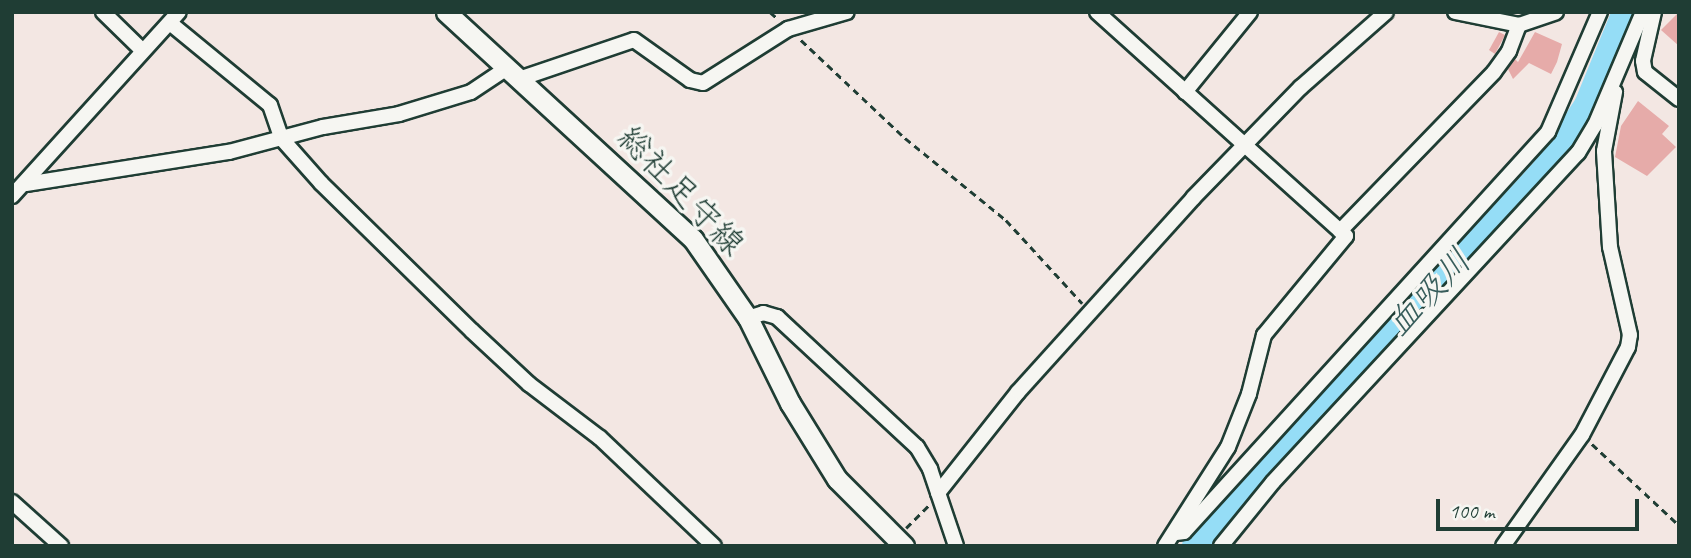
<!DOCTYPE html>
<meta charset="utf-8">
<style>
body{margin:0}
#map{position:relative;width:1691px;height:558px;overflow:hidden;background:#f3e7e3;font-family:Caveat,"Klee One",sans-serif}
div>[style]{position:absolute}
[style*='--x']{left:calc(var(--x)*1px);top:calc(var(--y)*1px);width:calc(var(--w)*1px);rotate:calc(var(--a)*1deg)}
.river>*{height:24px;margin:-12px;padding:0 12px;transform-origin:12px;border-radius:12px;background:#95ddf6}
.building>*{inset:0;background:#e6aba9}
.path>*{height:2.5px;margin-top:-1.25px;transform-origin:0;background:repeating-linear-gradient(90deg,#1f3d34 0 7px,transparent 0 12px)}
.roads{filter:drop-shadow(2px 0 #1f3d34) drop-shadow(-2px 0 #1f3d34) drop-shadow(0 2px #1f3d34) drop-shadow(0 -2px #1f3d34)}
.minor>*{height:14px;margin:-7px;padding:0 7px;transform-origin:7px;border-radius:7px;background:#f6f6f2}
.secondary>*{height:19px;margin:-9.5px;padding:0 9.5px;transform-origin:9.5px;border-radius:9.5px;background:#f6f6f2}
span{translate:-50% -50%;white-space:nowrap;text-align:center;line-height:1.15;-webkit-text-stroke:7px #f6f6f2;paint-order:stroke}
.street-label{font-size:33px;color:#1f3d34}
.water-label{font-size:35px;color:#375d5b;font-style:italic}
.frame{position:absolute;inset:0;border:14px solid #1f3d34;pointer-events:none}
.scale{position:absolute;left:1436px;top:499px;width:203px;height:32px;box-sizing:border-box;border:4px solid #1f3d34;border-top:0;padding-left:9px;font-size:21px;line-height:24px;white-space:nowrap;color:#1f3d34;-webkit-text-stroke:5px #f6f6f2;paint-order:stroke}
</style>
<div id="map">
<div class="river">
<i style="--x:1194;--y:546;--w:513;--a:-47.13"></i>
<i style="--x:1543;--y:170;--w:78;--a:-56.5"></i>
<i style="--x:1586;--y:105;--w:100;--a:-67.8"></i>
</div>
<div class="building">
<i style="clip-path:polygon(1679px 12px,1679px 46px,1661px 30px)"></i>
<i style="clip-path:polygon(1499px 32px,1505px 35px,1495px 54px,1489px 50px)"></i>
<i style="clip-path:polygon(1535px 32px,1562px 44px,1557px 62px,1551px 74px,1529px 63px,1513px 79px,1508px 69px,1515px 59px,1518px 62px)"></i>
<i style="clip-path:polygon(1638px 101px,1669px 126px,1662px 134px,1676px 147px,1647px 176px,1615px 157px,1621px 126px)"></i>
</div>
<div class="path">
<i style="--x:770;--y:12;--w:11;--a:41"></i>
<i style="--x:801;--y:40;--w:143;--a:43.3"></i>
<i style="--x:905;--y:138;--w:130;--a:39.1"></i>
<i style="--x:1006;--y:220;--w:113;--a:47.5"></i>
<i style="--x:1592;--y:444;--w:119;--a:43"></i>
<i style="--x:906;--y:528;--w:33;--a:-45"></i>
</div>
<div class="roads">
<div class="minor">
<i style="--x:103;--y:12;--w:54;--a:44.3"></i>
<i style="--x:1097;--y:12;--w:335;--a:42"></i>
<i style="--x:1346;--y:236;--w:129;--a:129.6"></i>
<i style="--x:1264;--y:335;--w:61;--a:104.3"></i>
<i style="--x:1249;--y:394;--w:57;--a:111.6"></i>
<i style="--x:1228;--y:447;--w:117;--a:122.5"></i>
<i style="--x:1455;--y:12;--w:65;--a:11.5"></i>
<i style="--x:1519;--y:25;--w:39;--a:-19"></i>
<i style="--x:1654;--y:12;--w:50;--a:102.7"></i>
<i style="--x:1643;--y:61;--w:11;--a:80"></i>
<i style="--x:1645;--y:72;--w:43;--a:38.5"></i>
<i style="--x:170;--y:23;--w:129;--a:39.4"></i>
<i style="--x:270;--y:105;--w:36;--a:71"></i>
<i style="--x:282;--y:139;--w:59;--a:48.4"></i>
<i style="--x:321;--y:183;--w:211;--a:44.4"></i>
<i style="--x:472;--y:331;--w:78;--a:42.9"></i>
<i style="--x:529;--y:384;--w:89;--a:37.3"></i>
<i style="--x:600;--y:438;--w:157;--a:43.5"></i>
<i style="--x:519;--y:79;--w:121;--a:-18.7"></i>
<i style="--x:634;--y:40;--w:69;--a:35.5"></i>
<i style="--x:690;--y:80;--w:13;--a:13"></i>
<i style="--x:703;--y:83;--w:101;--a:-32.4"></i>
<i style="--x:788;--y:29;--w:61;--a:-16.1"></i>
<i style="--x:1185;--y:92;--w:103;--a:-50.9"></i>
<i style="--x:26;--y:184;--w:206;--a:-9"></i>
<i style="--x:229;--y:152;--w:97;--a:-14.9"></i>
<i style="--x:323;--y:127;--w:77;--a:-9.7"></i>
<i style="--x:399;--y:114;--w:75;--a:-17"></i>
<i style="--x:471;--y:92;--w:43;--a:-33.7"></i>
<i style="--x:12;--y:196;--w:248;--a:-47.8"></i>
<i style="--x:1340;--y:231;--w:221;--a:-45.9"></i>
<i style="--x:1494;--y:72;--w:26;--a:-54"></i>
<i style="--x:1509;--y:51;--w:28;--a:-69"></i>
<i style="--x:748;--y:318;--w:16;--a:-18"></i>
<i style="--x:763;--y:313;--w:15;--a:16"></i>
<i style="--x:777;--y:317;--w:191;--a:42.9"></i>
<i style="--x:917;--y:447;--w:26;--a:59"></i>
<i style="--x:930;--y:469;--w:81;--a:71.3"></i>
<i style="--x:938;--y:493;--w:129;--a:-51.6"></i>
<i style="--x:1018;--y:392;--w:261;--a:-47.9"></i>
<i style="--x:1193;--y:198;--w:155;--a:-45.8"></i>
<i style="--x:1301;--y:87;--w:113;--a:-41.4"></i>
<i style="--x:12;--y:502;--w:66;--a:41.9"></i>
<i style="--x:1176;--y:533;--w:8;--a:-7"></i>
<i style="--x:1184;--y:532;--w:541;--a:-47.7"></i>
<i style="--x:1548;--y:132;--w:131;--a:-66.6"></i>
<i style="--x:1221;--y:546;--w:82;--a:-50.9"></i>
<i style="--x:1273;--y:482;--w:449;--a:-47.2"></i>
<i style="--x:1578;--y:153;--w:33;--a:-59"></i>
<i style="--x:1595;--y:125;--w:123;--a:-67"></i>
<i style="--x:1503;--y:546;--w:136;--a:-54.6"></i>
<i style="--x:1582;--y:435;--w:99;--a:-62.4"></i>
<i style="--x:1628;--y:347;--w:12;--a:-81"></i>
<i style="--x:1630;--y:335;--w:90;--a:-102.8"></i>
<i style="--x:1610;--y:247;--w:96;--a:-93.6"></i>
<i style="--x:1604;--y:151;--w:60;--a:-79.4"></i>
</div>
<div class="secondary">
<i style="--x:446;--y:12;--w:335;--a:42.6"></i>
<i style="--x:693;--y:239;--w:96;--a:55.2"></i>
<i style="--x:748;--y:318;--w:95;--a:63.7"></i>
<i style="--x:790;--y:403;--w:89;--a:58.3"></i>
<i style="--x:837;--y:479;--w:95;--a:45"></i>
</div>
</div>
<div class="street-label">
<span style="left:681px;top:191px;rotate:46deg">総社足守線</span>
</div>
<div class="water-label">
<span style="left:1429px;top:293px;rotate:-47deg">血吸川</span>
</div>
<div class="frame"></div>
<div class="scale">100 m</div>
</div>
